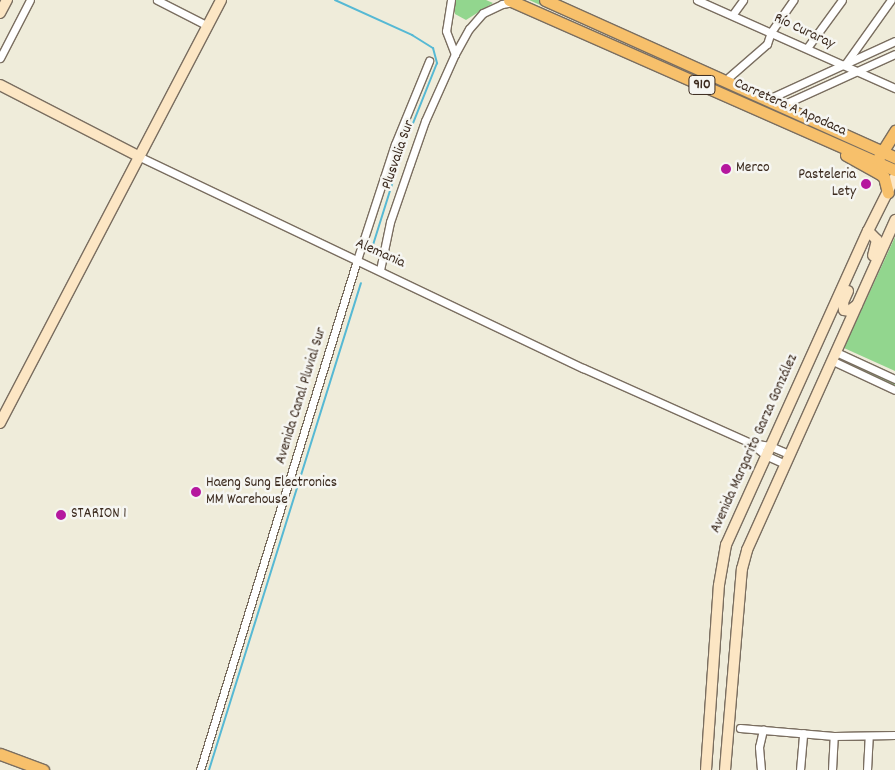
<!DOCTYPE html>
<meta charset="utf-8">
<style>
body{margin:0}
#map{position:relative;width:895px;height:770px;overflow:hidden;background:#efecda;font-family:Dekko,sans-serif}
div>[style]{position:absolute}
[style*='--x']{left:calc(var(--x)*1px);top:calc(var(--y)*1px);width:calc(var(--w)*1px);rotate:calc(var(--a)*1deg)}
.green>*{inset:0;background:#92d68e}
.stream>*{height:2px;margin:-1px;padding:0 1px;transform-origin:1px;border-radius:1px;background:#56b9d4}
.roads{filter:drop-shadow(1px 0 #7a6e60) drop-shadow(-1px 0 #7a6e60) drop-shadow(0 1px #7a6e60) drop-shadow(0 -1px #7a6e60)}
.street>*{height:7px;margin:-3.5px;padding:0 3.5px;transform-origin:3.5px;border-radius:3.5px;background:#fff}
.secondary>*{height:10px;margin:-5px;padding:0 5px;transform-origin:5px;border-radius:5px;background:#fce6c4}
.primary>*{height:11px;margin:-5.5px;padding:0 5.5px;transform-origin:5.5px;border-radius:5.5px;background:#f7c06b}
.dots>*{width:14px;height:14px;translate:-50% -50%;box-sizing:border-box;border:2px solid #f6f6f2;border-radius:50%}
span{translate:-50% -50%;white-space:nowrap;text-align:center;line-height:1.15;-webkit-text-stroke:5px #f6f6f2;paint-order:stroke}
.shield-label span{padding:1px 4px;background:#f6f6f2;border:1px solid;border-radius:4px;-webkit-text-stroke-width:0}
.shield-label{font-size:14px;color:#3b2a1e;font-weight:700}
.street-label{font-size:15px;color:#3b2a1e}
.poi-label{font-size:15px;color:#3b2a1e}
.left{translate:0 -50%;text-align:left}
.right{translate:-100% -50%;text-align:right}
</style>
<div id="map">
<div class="green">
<i style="clip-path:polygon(454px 0,486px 0,493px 3px,466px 20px,455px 14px)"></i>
<i style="clip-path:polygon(529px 0,539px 0,563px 10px,874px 154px)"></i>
<i style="clip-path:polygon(895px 237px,895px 371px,844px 348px)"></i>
<i style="clip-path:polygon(837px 356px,895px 383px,895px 387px,835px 359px)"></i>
</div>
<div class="stream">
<i style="--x:335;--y:0;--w:85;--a:24.4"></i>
<i style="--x:412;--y:35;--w:25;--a:32"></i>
<i style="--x:433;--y:48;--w:16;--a:75"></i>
<i style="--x:437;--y:63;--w:89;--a:111.7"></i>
<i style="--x:404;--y:146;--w:110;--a:107.4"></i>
<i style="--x:209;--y:770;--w:510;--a:-72.67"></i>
</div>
<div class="roads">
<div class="street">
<i style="--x:157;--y:0;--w:57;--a:27"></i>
<i style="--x:451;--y:0;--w:31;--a:99"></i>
<i style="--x:446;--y:31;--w:25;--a:69"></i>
<i style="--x:697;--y:0;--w:217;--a:24"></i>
<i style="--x:733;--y:14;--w:17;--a:-54"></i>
<i style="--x:807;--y:48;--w:59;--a:-53.9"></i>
<i style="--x:0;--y:58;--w:65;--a:-62.7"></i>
<i style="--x:846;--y:63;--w:77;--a:-54.5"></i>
<i style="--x:729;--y:77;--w:50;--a:-41"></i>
<i style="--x:767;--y:44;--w:13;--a:-72"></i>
<i style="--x:771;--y:32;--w:39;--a:-55"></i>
<i style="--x:775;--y:96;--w:132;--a:-24.6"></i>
<i style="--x:789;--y:102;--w:116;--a:-24.4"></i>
<i style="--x:138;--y:156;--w:493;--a:25.5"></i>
<i style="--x:583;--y:368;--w:184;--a:24.1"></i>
<i style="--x:751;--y:443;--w:19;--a:9"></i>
<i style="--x:770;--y:446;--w:21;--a:23"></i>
<i style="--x:380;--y:270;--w:49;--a:-78.2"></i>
<i style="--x:390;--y:222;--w:61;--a:-71"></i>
<i style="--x:410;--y:164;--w:46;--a:-70.8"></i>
<i style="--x:425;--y:121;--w:73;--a:-65.9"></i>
<i style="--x:455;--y:54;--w:29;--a:-61"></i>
<i style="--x:469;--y:29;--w:21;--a:-49"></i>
<i style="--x:483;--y:13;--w:21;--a:-25"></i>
<i style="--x:502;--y:4;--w:12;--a:-9"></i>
<i style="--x:836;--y:352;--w:65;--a:24.6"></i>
<i style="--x:833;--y:361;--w:68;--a:25.1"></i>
<i style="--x:752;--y:444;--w:17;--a:40"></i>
<i style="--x:765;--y:455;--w:22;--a:24"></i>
<i style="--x:740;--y:728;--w:94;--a:4.9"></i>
<i style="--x:834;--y:736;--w:61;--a:-0.9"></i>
<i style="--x:200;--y:770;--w:534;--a:-72.89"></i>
<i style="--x:357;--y:260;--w:122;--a:-71.9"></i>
<i style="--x:395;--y:144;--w:90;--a:-67.7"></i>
<i style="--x:761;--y:770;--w:23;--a:-95"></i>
<i style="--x:759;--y:747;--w:18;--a:-77"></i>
<i style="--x:800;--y:770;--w:37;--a:-85"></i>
<i style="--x:832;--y:770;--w:34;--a:-87"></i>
<i style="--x:867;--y:770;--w:34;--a:-87"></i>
</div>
<div class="secondary">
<i style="--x:0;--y:13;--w:15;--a:-62"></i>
<i style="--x:0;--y:85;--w:155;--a:27.2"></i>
<i style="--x:868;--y:231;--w:13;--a:45"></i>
<i style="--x:877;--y:240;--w:16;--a:104"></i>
<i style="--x:848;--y:291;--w:12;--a:114"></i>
<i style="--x:843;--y:302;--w:8;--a:83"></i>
<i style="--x:844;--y:310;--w:5;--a:11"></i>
<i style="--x:849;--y:311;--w:10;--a:-37"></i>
<i style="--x:0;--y:423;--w:477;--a:-62.4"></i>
<i style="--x:706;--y:770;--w:185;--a:-86"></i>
<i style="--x:719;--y:585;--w:41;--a:-80.1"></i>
<i style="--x:726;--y:545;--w:345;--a:-65.7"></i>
<i style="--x:868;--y:231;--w:60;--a:-63.4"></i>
<i style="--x:725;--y:770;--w:202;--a:-85.2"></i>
<i style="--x:742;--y:569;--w:20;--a:-75"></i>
<i style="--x:747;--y:550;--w:362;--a:-65.8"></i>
</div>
<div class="primary">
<i style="--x:509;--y:0;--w:422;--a:23.8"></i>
<i style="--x:545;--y:0;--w:384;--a:24.2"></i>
<i style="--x:846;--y:155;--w:38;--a:29"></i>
<i style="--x:879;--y:173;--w:6;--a:39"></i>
<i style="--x:884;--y:177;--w:16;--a:76"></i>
<i style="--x:879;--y:157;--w:31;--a:-58"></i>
<i style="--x:0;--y:754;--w:46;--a:20.4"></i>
</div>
</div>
<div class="dots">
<i style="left:726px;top:169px;background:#b5179e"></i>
<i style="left:866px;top:184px;background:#b5179e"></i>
<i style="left:196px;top:492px;background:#b5179e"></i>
<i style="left:61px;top:515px;background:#b5179e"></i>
</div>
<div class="shield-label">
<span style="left:702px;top:85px">910</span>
</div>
<div class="street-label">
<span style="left:804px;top:32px;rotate:25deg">Río Curaray</span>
<span style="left:790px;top:108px;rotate:24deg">Carretera A Apodaca</span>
<span style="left:399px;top:155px;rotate:-71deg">Plusvalia Sur</span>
<span style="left:380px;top:254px;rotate:24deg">Alemania</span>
<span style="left:302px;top:396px;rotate:-73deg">Avenida Canal Pluvial Sur</span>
<span style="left:755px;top:444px;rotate:-66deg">Avenida Margarito Garza González</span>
</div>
<div class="poi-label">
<span class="left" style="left:736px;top:169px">Merco</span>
<span class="right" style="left:856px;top:184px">Pasteleria<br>Lety</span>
<span class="left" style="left:206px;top:492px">Haeng Sung Electronics<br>MM Warehouse</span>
<span class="left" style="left:71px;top:515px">STARION 1</span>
</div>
</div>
